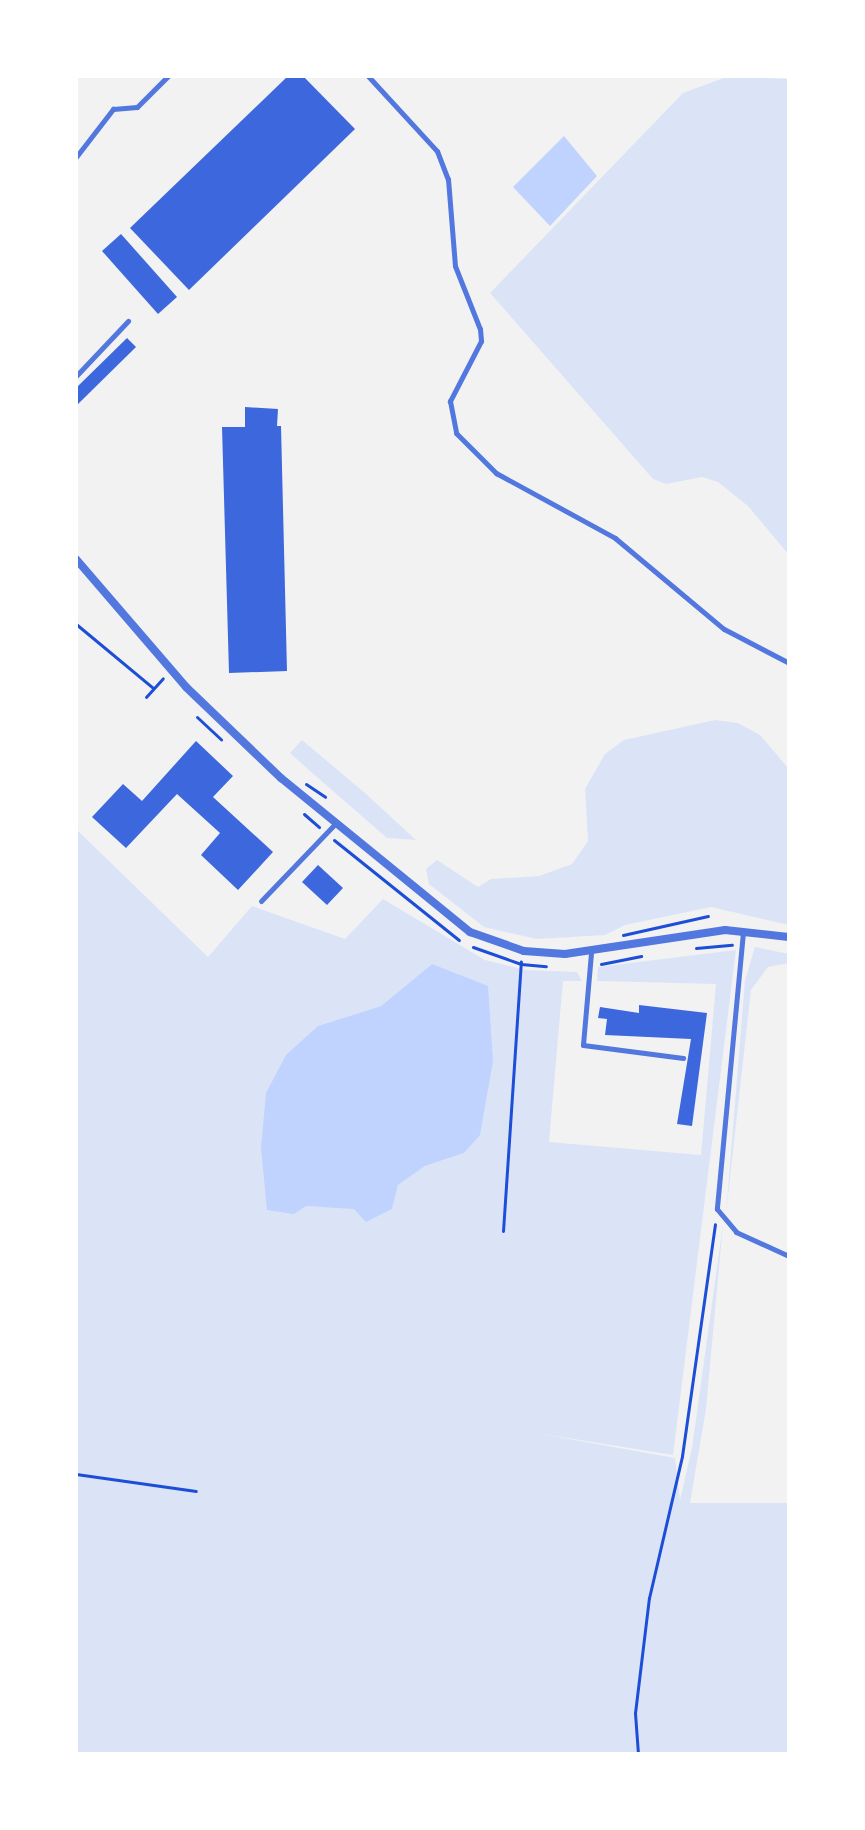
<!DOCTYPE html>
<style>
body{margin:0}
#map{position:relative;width:865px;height:1830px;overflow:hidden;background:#f2f2f2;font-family:"Exo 2",sans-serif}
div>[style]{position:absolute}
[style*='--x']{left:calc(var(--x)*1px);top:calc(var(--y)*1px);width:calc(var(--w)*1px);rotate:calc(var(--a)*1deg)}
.green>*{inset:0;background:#dbe4f7}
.water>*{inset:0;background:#bfd3fe}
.building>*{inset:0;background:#3d67dc}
.path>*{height:3px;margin:-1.5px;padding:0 1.5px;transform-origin:1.5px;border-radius:1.5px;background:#1d4ed8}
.service>*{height:5px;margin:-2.5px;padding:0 2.5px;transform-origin:2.5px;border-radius:2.5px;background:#5277de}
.minor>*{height:8px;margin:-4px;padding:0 4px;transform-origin:4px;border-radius:4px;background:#5277de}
span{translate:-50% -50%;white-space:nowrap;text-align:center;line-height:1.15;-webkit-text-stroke:8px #fff;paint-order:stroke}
.frame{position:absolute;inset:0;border:78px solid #fff;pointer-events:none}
</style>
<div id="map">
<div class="green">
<i style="clip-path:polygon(729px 76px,789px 79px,789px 555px,748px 506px,718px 482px,702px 477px,666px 484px,653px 479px,490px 293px,683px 93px)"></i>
<i style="clip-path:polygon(715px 720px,738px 723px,760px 735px,789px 769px,789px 925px,711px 907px,625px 925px,605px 935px,537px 939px,484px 927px,429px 884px,426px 869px,437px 860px,478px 887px,491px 879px,539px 876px,572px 864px,588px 841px,585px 789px,605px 754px,624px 740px)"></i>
<i style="clip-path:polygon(302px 740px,365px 793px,416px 840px,387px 838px,310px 771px,290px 753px)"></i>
<i style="clip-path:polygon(evenodd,76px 829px,208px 957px,252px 906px,345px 939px,383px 899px,485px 960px,526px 970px,577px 972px,582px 981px,563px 981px,549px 1142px,701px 1155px,716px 984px,597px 981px,598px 967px,736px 950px,673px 1455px,536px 1433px,675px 1458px,680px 1500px,692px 1448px,723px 1224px,706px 1409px,690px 1503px,789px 1503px,789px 1754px,76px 1754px,76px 829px,432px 964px,464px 1153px,425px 1166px,398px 1185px,392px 1209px,306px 1206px,318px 1026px,381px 1006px,432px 964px)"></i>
<i style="clip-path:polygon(755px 947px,789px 954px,789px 963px,768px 967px,751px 990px,726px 1214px,745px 980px)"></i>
</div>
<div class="water">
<i style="clip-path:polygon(564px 136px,597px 176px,550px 226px,513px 187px)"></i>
<i style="clip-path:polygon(432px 964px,488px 986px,493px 1061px,480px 1135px,464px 1153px,425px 1166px,398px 1185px,392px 1209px,366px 1222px,354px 1209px,306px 1206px,294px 1214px,267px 1210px,261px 1148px,266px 1093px,286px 1055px,318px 1026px,381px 1006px)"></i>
</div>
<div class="building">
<i style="clip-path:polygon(288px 76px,303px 76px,355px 129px,189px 290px,130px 228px)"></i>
<i style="clip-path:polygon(121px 234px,177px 297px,158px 314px,102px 251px)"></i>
<i style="clip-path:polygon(127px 338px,136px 347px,76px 406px,76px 388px)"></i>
<i style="clip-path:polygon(245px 407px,278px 409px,277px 426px,281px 426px,287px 671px,229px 673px,222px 427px,245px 427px)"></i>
<i style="clip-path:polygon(196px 741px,233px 776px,213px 797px,273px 852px,238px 890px,201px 855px,220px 833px,177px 794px,126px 848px,92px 817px,123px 784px,142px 801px)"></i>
<i style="clip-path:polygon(318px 865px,343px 888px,327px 905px,302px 882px)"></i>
<i style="clip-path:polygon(639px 1005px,707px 1013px,692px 1126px,677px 1124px,691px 1039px,605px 1035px,607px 1019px,598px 1018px,600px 1007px,639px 1013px)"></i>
</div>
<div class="path">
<i style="--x:76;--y:624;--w:100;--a:39.7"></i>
<i style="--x:146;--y:697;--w:25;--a:-48"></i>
<i style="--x:197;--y:717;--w:33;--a:43"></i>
<i style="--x:306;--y:784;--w:23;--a:34"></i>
<i style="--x:304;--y:814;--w:20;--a:41"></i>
<i style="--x:334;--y:840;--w:160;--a:38.7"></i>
<i style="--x:623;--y:935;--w:87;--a:-12.6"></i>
<i style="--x:473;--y:947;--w:51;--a:19.5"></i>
<i style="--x:521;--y:964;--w:25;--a:5"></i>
<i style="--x:696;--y:948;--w:36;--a:-5"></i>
<i style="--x:601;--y:964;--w:41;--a:-11.3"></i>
<i style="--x:503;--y:1231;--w:270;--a:-86.2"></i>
<i style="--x:76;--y:1474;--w:121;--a:8.1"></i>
<i style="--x:638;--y:1754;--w:41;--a:-94.2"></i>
<i style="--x:635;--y:1713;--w:116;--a:-83.1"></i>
<i style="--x:649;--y:1598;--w:146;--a:-76.9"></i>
<i style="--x:682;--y:1456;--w:234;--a:-81.9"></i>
</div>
<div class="service">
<i style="--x:368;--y:76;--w:102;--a:47.4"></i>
<i style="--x:437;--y:151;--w:30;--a:69"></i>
<i style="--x:448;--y:179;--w:87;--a:85.4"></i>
<i style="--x:455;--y:266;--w:68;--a:68.4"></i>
<i style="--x:480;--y:329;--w:12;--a:85"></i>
<i style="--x:481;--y:341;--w:68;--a:117.3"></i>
<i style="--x:450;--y:401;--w:33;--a:79"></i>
<i style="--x:456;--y:433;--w:57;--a:45"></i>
<i style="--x:496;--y:473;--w:136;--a:28.6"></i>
<i style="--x:615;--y:538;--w:142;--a:39.9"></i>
<i style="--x:724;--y:629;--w:73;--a:27.6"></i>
<i style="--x:76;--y:157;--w:61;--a:-52.4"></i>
<i style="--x:113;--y:109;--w:24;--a:-5"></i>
<i style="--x:137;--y:107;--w:44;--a:-45"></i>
<i style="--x:76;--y:376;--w:76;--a:-46.6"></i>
<i style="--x:261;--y:901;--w:105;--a:-46.2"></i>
<i style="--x:743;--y:932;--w:278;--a:95.4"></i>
<i style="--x:717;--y:1209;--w:30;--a:50"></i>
<i style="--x:736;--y:1232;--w:58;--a:24.4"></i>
<i style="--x:591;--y:953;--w:92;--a:95"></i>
<i style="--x:583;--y:1045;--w:101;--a:7.4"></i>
</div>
<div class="minor">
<i style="--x:76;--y:559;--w:169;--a:49.3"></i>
<i style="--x:186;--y:687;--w:132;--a:43.8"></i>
<i style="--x:281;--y:778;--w:244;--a:39.2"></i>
<i style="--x:470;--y:932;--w:57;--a:19.4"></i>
<i style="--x:524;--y:951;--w:41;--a:4.2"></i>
<i style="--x:565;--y:954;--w:162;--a:-8.5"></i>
<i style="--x:725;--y:930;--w:64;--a:6.2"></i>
</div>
<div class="frame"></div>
</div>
